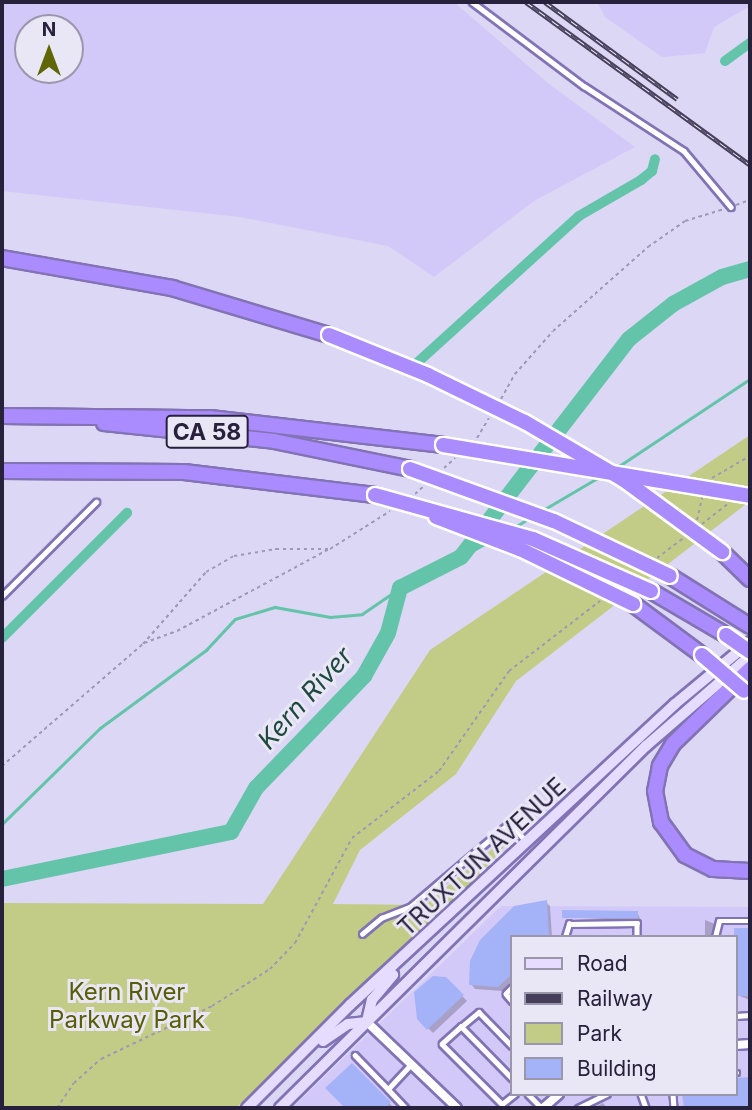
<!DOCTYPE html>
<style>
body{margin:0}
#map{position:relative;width:752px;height:1110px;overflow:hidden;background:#dcd7f4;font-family:Inter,sans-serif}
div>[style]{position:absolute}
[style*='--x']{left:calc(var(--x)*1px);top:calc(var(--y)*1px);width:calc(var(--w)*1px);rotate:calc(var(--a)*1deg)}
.built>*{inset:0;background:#d2c9f8}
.green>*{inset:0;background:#c3cc87}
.shadow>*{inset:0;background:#0003}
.stream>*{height:2.5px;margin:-1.25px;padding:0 1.25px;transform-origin:1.25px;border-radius:1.25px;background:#63c4aa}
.canal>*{height:10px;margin:-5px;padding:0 5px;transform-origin:5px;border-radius:5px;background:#63c4aa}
.river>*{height:16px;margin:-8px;padding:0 8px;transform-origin:8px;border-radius:8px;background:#63c4aa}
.building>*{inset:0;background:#a4b3f8}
.path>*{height:2px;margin-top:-1px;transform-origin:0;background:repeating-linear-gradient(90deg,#9e99b5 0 3.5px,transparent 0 7px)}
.roads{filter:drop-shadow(2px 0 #8273b4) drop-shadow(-2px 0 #8273b4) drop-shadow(0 2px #8273b4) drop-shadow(0 -2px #8273b4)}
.service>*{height:4.5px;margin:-2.25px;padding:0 2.25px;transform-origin:2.25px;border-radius:2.25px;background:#fff}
.minor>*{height:8px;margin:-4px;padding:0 4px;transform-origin:4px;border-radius:4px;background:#fff}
.secondary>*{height:10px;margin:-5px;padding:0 5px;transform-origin:5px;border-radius:5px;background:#e6dcff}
.motorway>*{height:14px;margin:-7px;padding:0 7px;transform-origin:7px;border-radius:7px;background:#aa8cfe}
.rail>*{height:5px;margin-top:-2.5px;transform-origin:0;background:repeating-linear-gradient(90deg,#e9e6f5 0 8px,#453f5a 0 16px);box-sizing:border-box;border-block:2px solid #453f5a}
.bridges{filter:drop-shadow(2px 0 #fff) drop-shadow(-2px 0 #fff) drop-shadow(0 2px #fff) drop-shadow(0 -2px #fff)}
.motorway-bridge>*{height:14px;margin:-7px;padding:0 7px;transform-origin:7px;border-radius:7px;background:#aa8cfe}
span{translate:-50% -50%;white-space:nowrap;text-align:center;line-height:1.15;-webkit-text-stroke:6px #e9e6f5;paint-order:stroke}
.shield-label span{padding:2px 5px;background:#e9e6f5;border:2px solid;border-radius:5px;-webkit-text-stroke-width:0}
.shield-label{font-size:23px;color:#27213c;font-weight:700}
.street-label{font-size:24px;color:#27213c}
.park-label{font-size:24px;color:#575d00}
.water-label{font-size:26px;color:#1e493e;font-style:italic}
.frame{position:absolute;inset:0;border:4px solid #27213c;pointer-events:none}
.legend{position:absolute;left:510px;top:935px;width:228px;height:161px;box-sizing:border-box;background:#e9e6f5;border:2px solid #9b97ab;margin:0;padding:9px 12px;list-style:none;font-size:21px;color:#27213c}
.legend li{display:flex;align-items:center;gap:14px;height:35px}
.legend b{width:35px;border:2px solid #9b97ab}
.north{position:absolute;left:14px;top:14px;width:70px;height:70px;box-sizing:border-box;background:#e9e6f5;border:2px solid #9b97ab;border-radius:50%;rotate:0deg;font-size:19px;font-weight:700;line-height:28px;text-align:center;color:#27213c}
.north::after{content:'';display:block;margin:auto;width:24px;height:32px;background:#5f6603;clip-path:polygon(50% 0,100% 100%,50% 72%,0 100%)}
</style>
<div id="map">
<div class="built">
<i style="clip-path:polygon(evenodd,2px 2px,454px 2px,549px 84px,635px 147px,534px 201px,434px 277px,388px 246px,240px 217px,2px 191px,2px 2px,28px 28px,70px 28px,70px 70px,28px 70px,28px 28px)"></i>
<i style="clip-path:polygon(597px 2px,750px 2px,750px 6px,714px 27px,705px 53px,662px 57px,605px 17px)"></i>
<i style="clip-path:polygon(evenodd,501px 906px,750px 907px,750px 1108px,292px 1108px,501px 906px,512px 937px,736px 937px,736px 1094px,512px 1094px,512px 937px)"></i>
</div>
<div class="green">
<i style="clip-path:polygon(750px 435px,750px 501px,516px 681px,456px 774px,360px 850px,333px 904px,425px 905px,509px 835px,512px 838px,451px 907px,236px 1108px,2px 1108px,2px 903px,263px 904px,430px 650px)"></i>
</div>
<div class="shadow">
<i style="clip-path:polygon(546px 902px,550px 906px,552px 937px,512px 937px,512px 982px,503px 991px,475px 989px,471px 984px,515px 908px)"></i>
<i style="clip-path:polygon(637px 912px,641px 921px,564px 917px)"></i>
<i style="clip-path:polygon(705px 920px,715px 924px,715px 937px,655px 937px,705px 935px)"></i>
<i style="clip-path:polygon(736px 930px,750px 930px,750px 1000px,737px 995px)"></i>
<i style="clip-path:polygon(446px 979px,467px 1001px,433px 1033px,418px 1018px)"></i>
<i style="clip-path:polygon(352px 1065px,394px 1108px,348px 1108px,328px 1088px)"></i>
<i style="clip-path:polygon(749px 1079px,750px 1108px,686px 1108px,683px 1098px,736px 1094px)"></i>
<i style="clip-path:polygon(603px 1103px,607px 1108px,593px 1108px)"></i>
</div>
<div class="stream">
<i style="--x:616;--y:468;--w:161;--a:-33.6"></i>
<i style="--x:543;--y:510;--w:67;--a:-30.4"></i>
<i style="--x:513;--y:528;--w:17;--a:-31"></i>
<i style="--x:461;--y:557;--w:29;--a:-29"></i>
<i style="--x:2;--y:824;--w:137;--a:-44.4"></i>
<i style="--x:100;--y:728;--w:132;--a:-36.3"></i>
<i style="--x:206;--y:650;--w:42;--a:-46.9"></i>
<i style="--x:235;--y:619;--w:42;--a:-16.7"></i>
<i style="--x:275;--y:607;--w:56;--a:10.3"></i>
<i style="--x:330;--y:617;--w:32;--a:-5"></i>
<i style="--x:362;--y:614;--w:46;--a:-34.4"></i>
</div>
<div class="canal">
<i style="--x:725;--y:61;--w:31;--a:-36"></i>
<i style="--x:418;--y:362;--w:217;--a:-42.2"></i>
<i style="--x:579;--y:216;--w:72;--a:-30.1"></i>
<i style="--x:641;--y:180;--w:14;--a:-39"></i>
<i style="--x:652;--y:171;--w:12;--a:-76"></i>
<i style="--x:2;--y:638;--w:177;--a:-45"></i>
</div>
<div class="river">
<i style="--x:2;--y:879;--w:234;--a:-11.6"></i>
<i style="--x:231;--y:832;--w:51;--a:-60.4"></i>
<i style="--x:256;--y:788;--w:156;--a:-46"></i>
<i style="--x:364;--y:676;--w:49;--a:-60.8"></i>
<i style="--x:388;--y:633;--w:47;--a:-75.1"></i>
<i style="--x:400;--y:588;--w:68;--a:-26.9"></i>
<i style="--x:461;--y:557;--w:275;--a:-52.4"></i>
<i style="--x:629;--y:339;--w:56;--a:-38.5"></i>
<i style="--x:673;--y:304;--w:56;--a:-28.9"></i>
<i style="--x:722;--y:277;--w:29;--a:-16"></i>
</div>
<div class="building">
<i style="clip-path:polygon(547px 900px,549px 937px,512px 937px,512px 974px,498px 987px,469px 985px,470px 961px,480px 940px,514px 906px)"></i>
<i style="clip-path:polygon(562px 910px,638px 911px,638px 918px,562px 918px)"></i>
<i style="clip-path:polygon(734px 928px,750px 928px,750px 996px,736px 996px)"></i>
<i style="clip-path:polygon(433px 976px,446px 977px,464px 995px,427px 1030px,417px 1019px,414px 992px)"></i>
<i style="clip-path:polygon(352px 1063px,391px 1102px,385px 1108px,345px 1108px,325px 1088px)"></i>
<i style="clip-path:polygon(750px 1077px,748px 1108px,684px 1108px,682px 1094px,736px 1094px,736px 1078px)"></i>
</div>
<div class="path">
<i style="--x:736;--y:205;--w:15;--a:-20"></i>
<i style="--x:501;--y:399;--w:29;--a:-61"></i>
<i style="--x:515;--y:374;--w:57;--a:-48.5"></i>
<i style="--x:553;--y:331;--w:127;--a:-41.5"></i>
<i style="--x:648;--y:247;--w:45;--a:-35.1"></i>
<i style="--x:685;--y:221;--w:41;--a:-17.1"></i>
<i style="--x:477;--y:438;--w:23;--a:-59"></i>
<i style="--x:444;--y:468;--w:15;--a:-42"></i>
<i style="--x:712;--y:478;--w:44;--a:-30.1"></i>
<i style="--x:415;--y:494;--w:12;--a:-42"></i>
<i style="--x:697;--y:520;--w:23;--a:-77"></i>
<i style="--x:702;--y:524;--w:33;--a:-38"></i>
<i style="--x:657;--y:558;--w:34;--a:-37"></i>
<i style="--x:144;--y:643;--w:35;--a:-20"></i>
<i style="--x:177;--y:631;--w:173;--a:-28.3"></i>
<i style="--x:2;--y:766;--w:186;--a:-40.9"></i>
<i style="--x:143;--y:644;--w:96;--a:-48.8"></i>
<i style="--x:206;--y:572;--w:32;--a:-30"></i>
<i style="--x:234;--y:556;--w:43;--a:-9.5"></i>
<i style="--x:276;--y:549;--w:54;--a:0"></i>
<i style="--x:330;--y:549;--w:71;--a:-32.3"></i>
<i style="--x:57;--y:1108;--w:30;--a:-56"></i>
<i style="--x:74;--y:1083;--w:36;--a:-42"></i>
<i style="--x:101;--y:1059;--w:123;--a:-25.5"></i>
<i style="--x:212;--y:1006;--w:69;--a:-32.5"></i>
<i style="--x:270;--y:969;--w:36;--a:-46"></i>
<i style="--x:295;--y:943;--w:119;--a:-61.5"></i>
<i style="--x:352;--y:838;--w:110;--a:-37.6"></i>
<i style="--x:439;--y:771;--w:122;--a:-55"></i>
<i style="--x:509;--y:671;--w:115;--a:-37.6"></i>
</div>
<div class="roads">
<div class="service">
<i style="--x:472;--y:2;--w:140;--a:36.9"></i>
<i style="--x:584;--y:86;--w:119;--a:33"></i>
<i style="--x:684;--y:151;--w:73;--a:50"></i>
<i style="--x:2;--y:596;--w:133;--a:-45"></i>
<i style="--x:362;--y:934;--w:25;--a:-40"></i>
<i style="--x:381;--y:918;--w:31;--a:-21"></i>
<i style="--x:410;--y:907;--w:126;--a:-40.2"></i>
<i style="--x:506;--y:826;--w:6;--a:-9"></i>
<i style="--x:512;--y:825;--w:21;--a:49"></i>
<i style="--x:565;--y:937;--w:14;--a:-73"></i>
<i style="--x:569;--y:924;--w:68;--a:-0.8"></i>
<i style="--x:637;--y:923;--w:14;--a:90"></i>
<i style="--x:715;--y:937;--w:16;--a:-76"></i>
<i style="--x:719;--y:921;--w:31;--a:0"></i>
<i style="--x:512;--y:988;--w:8;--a:135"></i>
<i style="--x:506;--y:994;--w:9;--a:49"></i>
<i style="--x:736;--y:1016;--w:14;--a:-4"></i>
<i style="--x:461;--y:1027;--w:23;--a:-40"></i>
<i style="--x:479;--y:1012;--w:47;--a:45.9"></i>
<i style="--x:355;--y:1055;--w:47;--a:45.9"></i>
<i style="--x:388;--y:1089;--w:33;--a:-47"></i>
<i style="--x:736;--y:1073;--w:1;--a:0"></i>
<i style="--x:512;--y:1079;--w:73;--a:-134.4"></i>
<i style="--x:461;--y:1027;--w:25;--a:138"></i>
<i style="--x:442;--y:1044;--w:85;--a:45"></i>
<i style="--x:502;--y:1104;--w:16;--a:-38"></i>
<i style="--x:388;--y:1089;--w:26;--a:47"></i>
<i style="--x:528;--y:1094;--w:20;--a:45"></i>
<i style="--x:641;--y:1094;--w:15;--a:70"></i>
<i style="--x:673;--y:1094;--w:14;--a:86"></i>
<i style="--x:578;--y:1108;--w:32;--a:-26"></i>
</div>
<div class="minor">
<i style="--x:367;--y:1022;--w:124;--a:43.7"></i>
<i style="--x:736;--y:1045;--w:14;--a:-4"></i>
<i style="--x:543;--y:1108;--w:21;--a:-41"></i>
</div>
<div class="secondary">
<i style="--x:367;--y:1021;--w:22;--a:-77"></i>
<i style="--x:372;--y:1000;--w:33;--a:-50"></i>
<i style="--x:323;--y:1041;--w:30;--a:-34"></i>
<i style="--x:348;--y:1024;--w:19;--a:-6"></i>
<i style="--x:247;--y:1108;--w:146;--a:-45"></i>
<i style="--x:350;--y:1005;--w:443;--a:-42.8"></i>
<i style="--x:675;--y:704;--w:97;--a:-39.6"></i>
<i style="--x:280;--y:1108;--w:515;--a:-44.69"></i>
<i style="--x:646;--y:746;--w:138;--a:-40.9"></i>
</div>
<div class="motorway">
<i style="--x:2;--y:258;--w:173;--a:10"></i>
<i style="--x:172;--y:288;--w:164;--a:16.7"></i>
<i style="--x:2;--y:416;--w:208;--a:0.6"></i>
<i style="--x:210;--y:418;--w:235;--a:6.6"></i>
<i style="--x:104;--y:423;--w:171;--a:6"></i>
<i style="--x:274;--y:441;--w:139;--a:11.6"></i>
<i style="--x:2;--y:471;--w:182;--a:0.3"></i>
<i style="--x:184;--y:472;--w:192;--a:6.9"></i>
<i style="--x:722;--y:552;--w:39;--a:44"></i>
<i style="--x:670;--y:576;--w:94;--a:32"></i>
<i style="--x:651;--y:591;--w:87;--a:30.4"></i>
<i style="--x:633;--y:604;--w:86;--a:36.5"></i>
<i style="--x:750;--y:669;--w:107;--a:135.8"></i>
<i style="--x:673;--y:744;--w:26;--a:121"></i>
<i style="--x:660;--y:766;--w:25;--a:101"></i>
<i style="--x:655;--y:791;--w:32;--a:79"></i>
<i style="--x:661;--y:822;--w:41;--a:54"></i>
<i style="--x:685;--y:855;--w:31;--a:27"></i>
<i style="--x:713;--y:869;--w:37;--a:3"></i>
</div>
</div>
<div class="rail">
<i style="--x:526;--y:2;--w:277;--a:36"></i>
<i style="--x:545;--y:2;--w:164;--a:36.3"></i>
</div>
<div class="bridges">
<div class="motorway-bridge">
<i style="--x:329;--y:335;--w:107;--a:22"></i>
<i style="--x:428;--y:375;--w:108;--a:25.9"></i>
<i style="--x:525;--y:422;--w:115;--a:30.4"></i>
<i style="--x:624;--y:480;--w:122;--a:36.3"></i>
<i style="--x:443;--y:445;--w:311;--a:9.4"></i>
<i style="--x:410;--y:469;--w:153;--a:19.9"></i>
<i style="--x:554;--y:521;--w:128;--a:25.4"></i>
<i style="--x:375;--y:495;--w:164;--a:15.6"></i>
<i style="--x:533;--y:539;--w:129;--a:23.8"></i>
<i style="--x:436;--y:517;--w:90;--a:20.9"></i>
<i style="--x:520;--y:549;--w:126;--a:26"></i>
<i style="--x:726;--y:635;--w:29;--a:35"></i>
<i style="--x:702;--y:655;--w:55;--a:40.6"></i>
</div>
</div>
<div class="shield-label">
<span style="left:207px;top:432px">CA 58</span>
</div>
<div class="street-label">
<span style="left:482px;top:857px;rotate:-43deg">TRUXTUN AVENUE</span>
</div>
<div class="park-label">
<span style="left:127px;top:1006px">Kern River<br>Parkway Park</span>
</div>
<div class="water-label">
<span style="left:305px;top:698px;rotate:-48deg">Kern River</span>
</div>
<div class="frame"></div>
<ul class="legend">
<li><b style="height:9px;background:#e6dcff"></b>Road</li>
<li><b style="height:9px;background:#453f5a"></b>Railway</li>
<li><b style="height:19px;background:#c3cc87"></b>Park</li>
<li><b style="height:19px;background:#a4b3f8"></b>Building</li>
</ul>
<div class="north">N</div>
</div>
